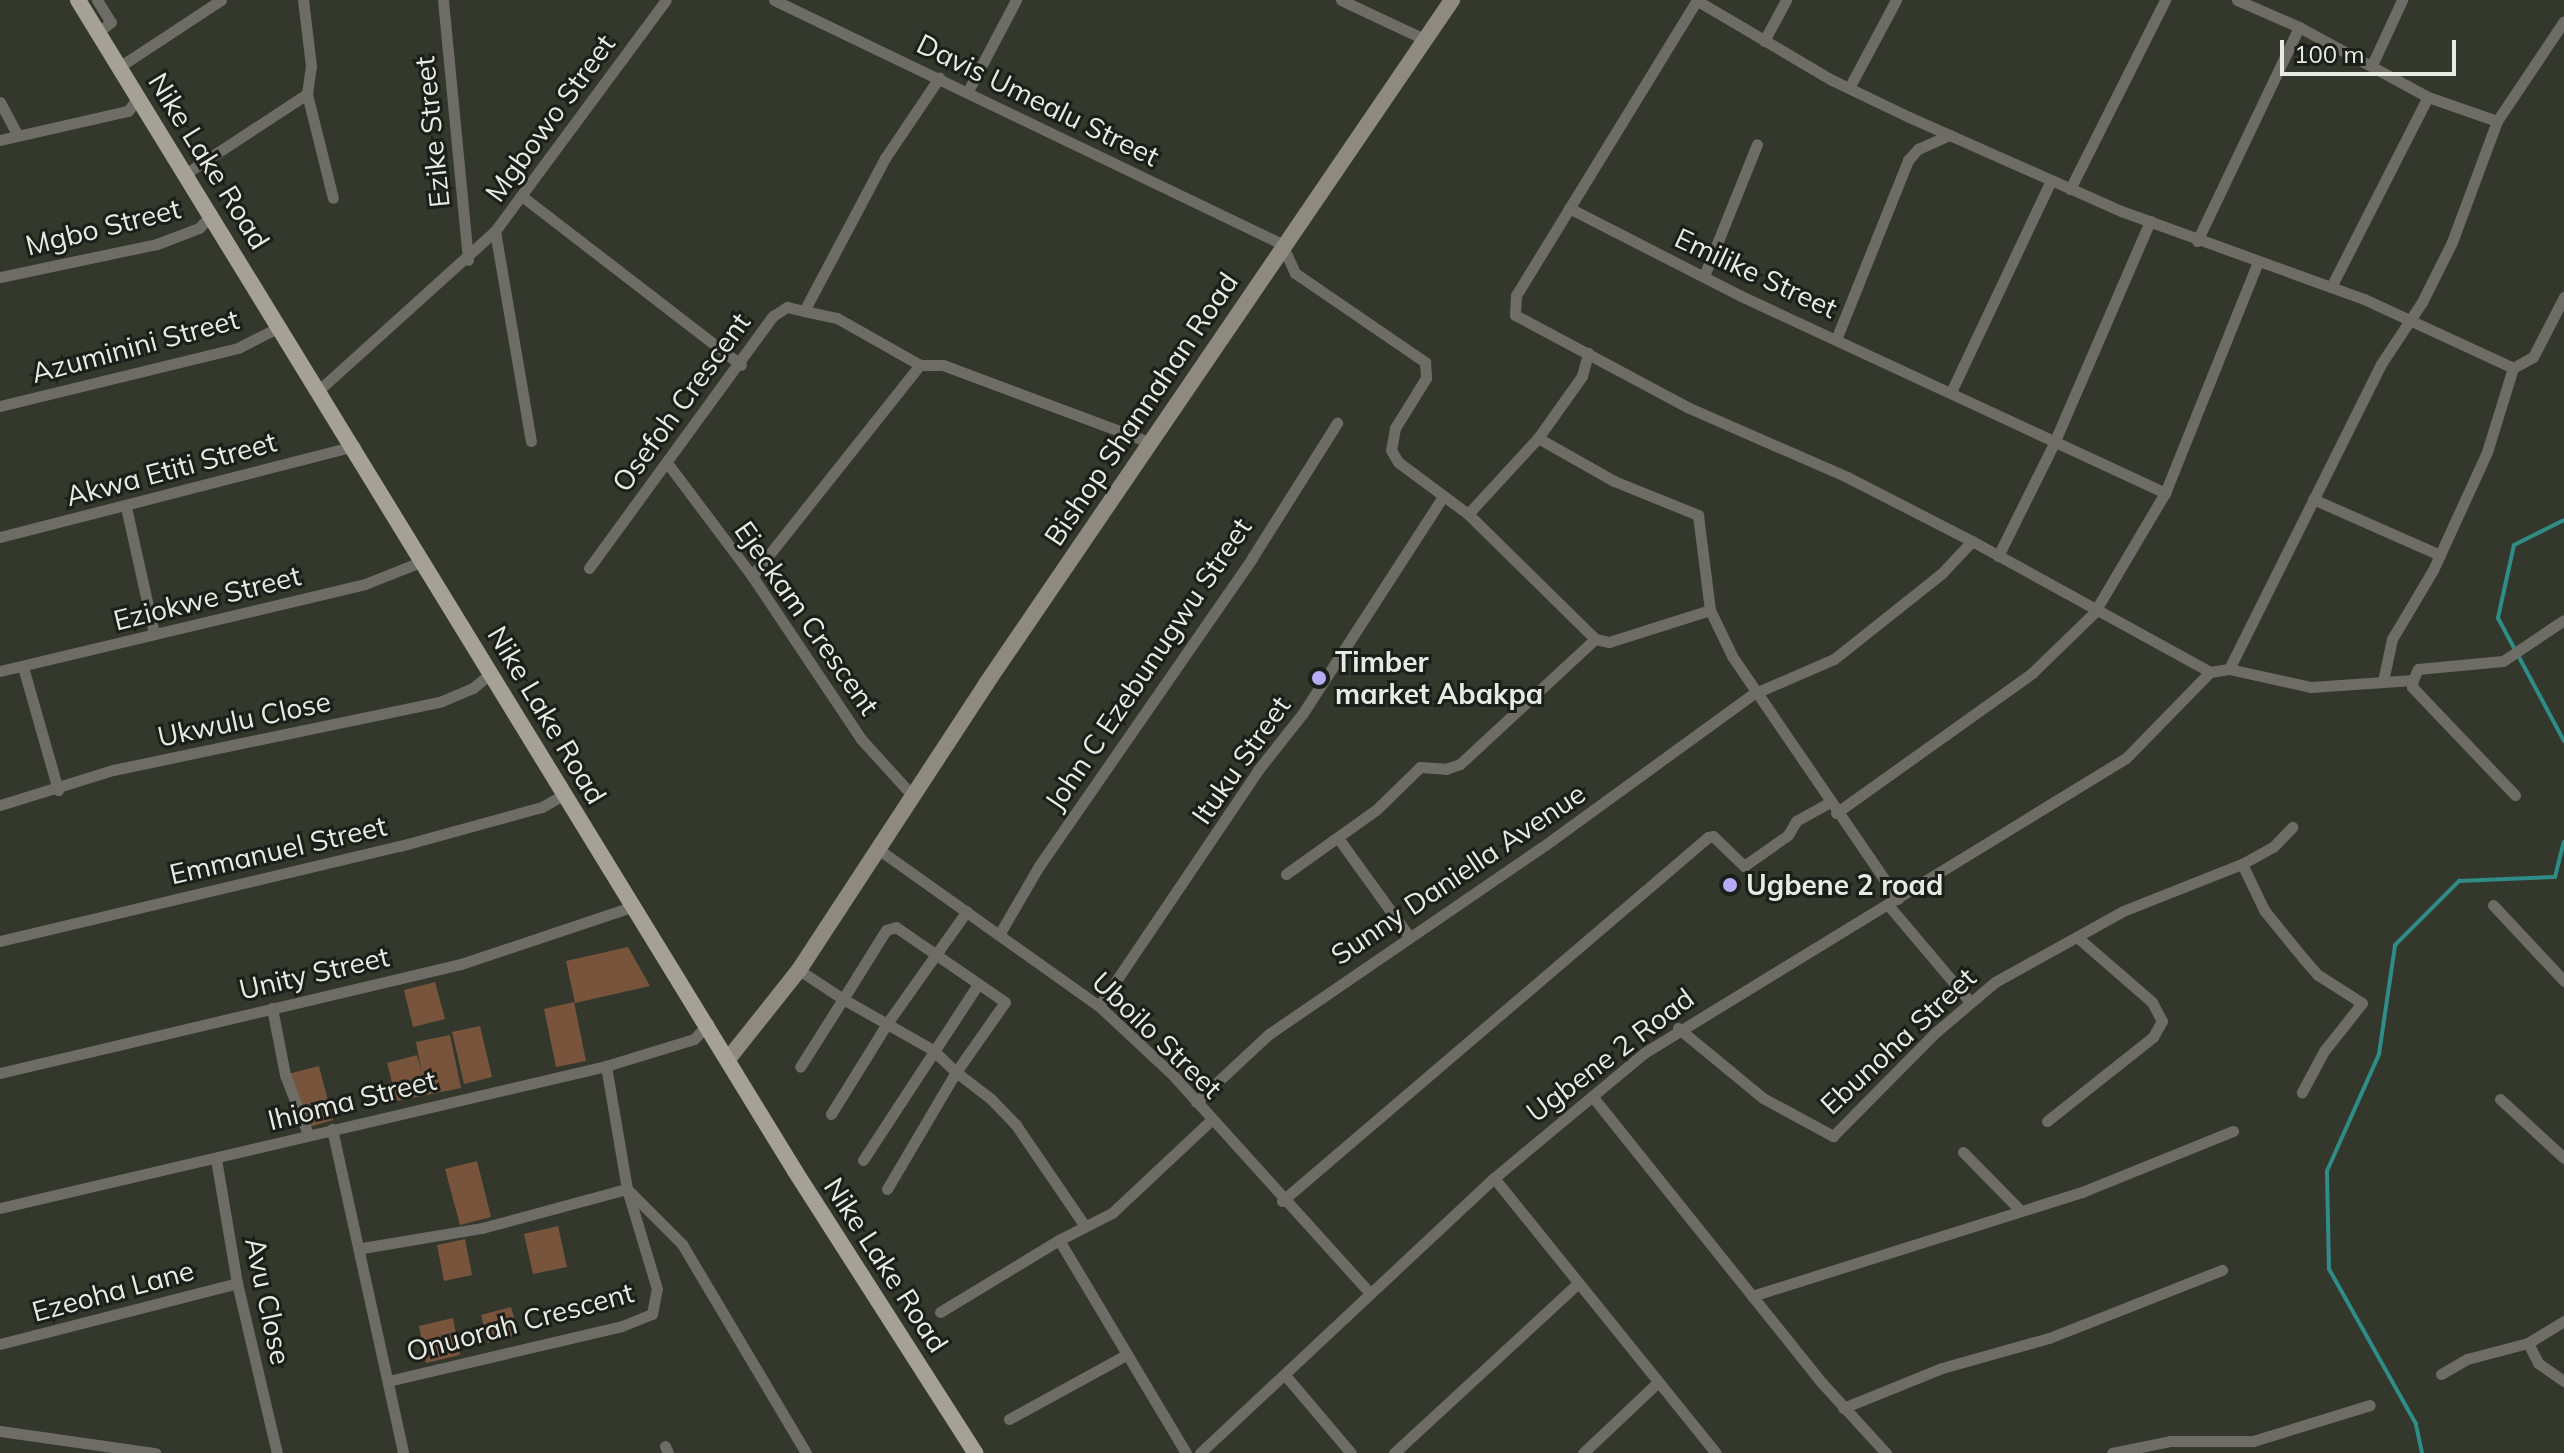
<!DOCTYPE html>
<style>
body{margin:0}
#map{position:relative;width:2564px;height:1453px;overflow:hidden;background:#34372c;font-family:Mulish,sans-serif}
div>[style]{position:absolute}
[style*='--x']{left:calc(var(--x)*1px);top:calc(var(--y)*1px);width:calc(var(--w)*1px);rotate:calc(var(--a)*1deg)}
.green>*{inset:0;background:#79543d}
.stream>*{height:4px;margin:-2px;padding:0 2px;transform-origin:2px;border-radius:2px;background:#2f8d87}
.minor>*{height:11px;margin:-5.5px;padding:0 5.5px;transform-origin:5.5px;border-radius:5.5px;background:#6e6c66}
.secondary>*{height:16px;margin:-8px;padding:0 8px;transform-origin:8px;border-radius:8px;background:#8e8a81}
.primary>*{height:16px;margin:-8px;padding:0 8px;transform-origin:8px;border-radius:8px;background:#a6a196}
.dots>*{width:22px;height:22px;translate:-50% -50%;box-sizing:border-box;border:4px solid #1c1e19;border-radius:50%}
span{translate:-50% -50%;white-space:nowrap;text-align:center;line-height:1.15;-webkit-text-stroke:6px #1c1e19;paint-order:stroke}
.street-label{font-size:28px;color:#e8ebe4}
.poi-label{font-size:28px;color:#e8ebe4;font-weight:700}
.left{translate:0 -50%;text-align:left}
.scale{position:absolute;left:2280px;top:40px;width:176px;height:36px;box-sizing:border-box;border:4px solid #e8ebe4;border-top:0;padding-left:10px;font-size:24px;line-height:28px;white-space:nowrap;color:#e8ebe4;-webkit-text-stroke:6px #1c1e19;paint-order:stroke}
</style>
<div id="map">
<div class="green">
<i style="clip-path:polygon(628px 947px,650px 986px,575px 1003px,566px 961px)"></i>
<i style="clip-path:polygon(435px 982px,445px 1019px,413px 1027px,404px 990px)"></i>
<i style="clip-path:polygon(574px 1002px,586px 1061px,556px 1067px,544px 1009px)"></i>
<i style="clip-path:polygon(480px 1026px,492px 1077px,464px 1084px,452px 1032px)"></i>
<i style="clip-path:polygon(450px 1035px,461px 1088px,397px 1101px,387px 1063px,417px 1055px,422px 1074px,416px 1042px)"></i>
<i style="clip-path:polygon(319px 1066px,333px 1120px,302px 1129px,288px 1074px)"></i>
<i style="clip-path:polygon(477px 1161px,491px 1217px,460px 1225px,445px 1169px)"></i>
<i style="clip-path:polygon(558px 1226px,567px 1267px,533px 1274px,524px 1234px)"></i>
<i style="clip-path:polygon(465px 1239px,472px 1275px,444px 1281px,437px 1245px)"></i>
<i style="clip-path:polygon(511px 1307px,519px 1335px,488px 1343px,481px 1315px)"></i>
<i style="clip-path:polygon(453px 1318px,460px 1355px,426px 1363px,419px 1326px)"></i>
</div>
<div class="stream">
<i style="--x:2564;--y:520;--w:56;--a:153.4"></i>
<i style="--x:2514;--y:545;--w:75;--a:102.4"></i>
<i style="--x:2498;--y:618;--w:140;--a:61.8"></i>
<i style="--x:2422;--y:1453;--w:30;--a:-102"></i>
<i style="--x:2416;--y:1424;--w:178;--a:-119.3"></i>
<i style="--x:2329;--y:1269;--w:98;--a:-91.2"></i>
<i style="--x:2327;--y:1171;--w:128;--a:-66"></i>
<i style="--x:2379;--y:1054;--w:110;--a:-81.6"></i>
<i style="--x:2395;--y:945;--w:91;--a:-45"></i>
<i style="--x:2459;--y:881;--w:96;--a:-2.4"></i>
<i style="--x:2555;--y:877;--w:36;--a:-76"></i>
</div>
<div class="minor">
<i style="--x:97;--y:0;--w:26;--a:58"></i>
<i style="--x:111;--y:22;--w:16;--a:142"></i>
<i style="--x:443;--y:0;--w:261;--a:84.5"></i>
<i style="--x:774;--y:0;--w:564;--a:25.66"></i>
<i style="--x:1282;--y:244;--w:32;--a:66"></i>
<i style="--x:1295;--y:273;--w:158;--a:34.4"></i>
<i style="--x:1425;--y:362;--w:16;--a:86"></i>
<i style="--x:1426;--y:378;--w:59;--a:121.8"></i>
<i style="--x:1395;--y:428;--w:22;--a:100"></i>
<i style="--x:1391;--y:450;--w:14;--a:60"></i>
<i style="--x:1398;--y:462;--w:87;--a:36.6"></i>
<i style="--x:1468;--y:514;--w:178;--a:44.5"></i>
<i style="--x:1595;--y:639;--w:14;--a:12"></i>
<i style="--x:1609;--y:642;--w:106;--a:-17.6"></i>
<i style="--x:1341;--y:0;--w:94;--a:25.2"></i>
<i style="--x:1696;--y:0;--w:158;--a:30.5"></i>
<i style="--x:1832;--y:80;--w:85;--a:25.7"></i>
<i style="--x:1909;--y:117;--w:232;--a:23.9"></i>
<i style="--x:2121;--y:211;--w:258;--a:19.9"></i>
<i style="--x:2364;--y:299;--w:164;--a:24.8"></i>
<i style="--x:1697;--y:0;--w:346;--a:121.5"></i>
<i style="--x:1516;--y:295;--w:20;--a:93"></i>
<i style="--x:1515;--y:315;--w:195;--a:28.1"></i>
<i style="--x:1687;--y:407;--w:175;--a:23.6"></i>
<i style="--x:1847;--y:477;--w:140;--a:27.1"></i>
<i style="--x:1972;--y:541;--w:272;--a:28.8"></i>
<i style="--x:2210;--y:672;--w:19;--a:-9"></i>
<i style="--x:2229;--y:669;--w:84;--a:12.4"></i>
<i style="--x:2311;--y:687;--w:102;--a:-3.9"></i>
<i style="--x:2237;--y:0;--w:68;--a:23.5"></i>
<i style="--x:2299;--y:27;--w:147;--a:28.5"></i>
<i style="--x:2428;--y:97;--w:73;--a:19.2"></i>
<i style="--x:1764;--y:41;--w:47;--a:-61.8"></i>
<i style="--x:2372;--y:65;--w:72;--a:-65.2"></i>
<i style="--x:119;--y:67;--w:122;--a:-33.3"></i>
<i style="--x:1849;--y:88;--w:100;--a:-61.9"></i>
<i style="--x:968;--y:91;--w:103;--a:-62.2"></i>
<i style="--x:307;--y:94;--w:107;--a:76"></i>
<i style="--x:0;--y:102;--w:38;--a:62"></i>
<i style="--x:0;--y:140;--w:131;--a:-12.8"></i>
<i style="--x:128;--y:111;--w:17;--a:-54"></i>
<i style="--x:185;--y:174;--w:146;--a:-33.3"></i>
<i style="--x:307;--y:94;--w:28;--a:-82"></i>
<i style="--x:311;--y:66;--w:66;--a:-96.9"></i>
<i style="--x:2070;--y:189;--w:212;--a:-63.3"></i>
<i style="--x:523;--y:197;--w:275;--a:37.6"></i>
<i style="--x:1569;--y:208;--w:193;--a:27.1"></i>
<i style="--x:1741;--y:296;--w:468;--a:24.9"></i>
<i style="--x:495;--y:231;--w:213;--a:80.3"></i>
<i style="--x:2197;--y:241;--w:237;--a:-64.5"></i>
<i style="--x:1704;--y:276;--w:142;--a:-68.1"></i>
<i style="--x:0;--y:277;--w:160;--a:-11.9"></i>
<i style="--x:157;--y:244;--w:45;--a:-20.9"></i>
<i style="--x:199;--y:228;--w:19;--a:-47"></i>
<i style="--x:2331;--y:287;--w:213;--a:-63"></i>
<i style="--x:804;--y:311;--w:34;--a:12"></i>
<i style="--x:837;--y:318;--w:95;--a:29.5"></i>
<i style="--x:920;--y:365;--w:23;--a:0"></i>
<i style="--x:943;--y:365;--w:223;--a:20.5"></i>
<i style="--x:1837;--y:337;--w:191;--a:-68.1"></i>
<i style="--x:1908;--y:160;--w:15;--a:-48"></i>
<i style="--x:1918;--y:149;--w:35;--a:-24"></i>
<i style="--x:2513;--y:368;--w:23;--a:-29"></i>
<i style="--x:2533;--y:357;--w:68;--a:-62.7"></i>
<i style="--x:319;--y:390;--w:237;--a:-42.1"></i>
<i style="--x:495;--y:231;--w:287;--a:-53.5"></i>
<i style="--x:1951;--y:392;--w:234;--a:-64.7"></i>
<i style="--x:0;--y:406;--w:245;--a:-13.7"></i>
<i style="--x:238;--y:348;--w:48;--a:-27.1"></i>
<i style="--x:1538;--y:438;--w:87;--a:29.5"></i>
<i style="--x:1614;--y:481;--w:91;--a:22"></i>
<i style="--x:1698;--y:515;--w:96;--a:82.8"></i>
<i style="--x:1710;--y:610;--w:51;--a:64.4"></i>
<i style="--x:1732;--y:656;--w:294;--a:55.7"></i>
<i style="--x:668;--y:464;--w:140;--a:53.1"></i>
<i style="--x:752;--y:576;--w:196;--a:56.2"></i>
<i style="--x:861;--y:739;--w:76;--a:47.7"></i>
<i style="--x:2313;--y:499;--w:139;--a:23.8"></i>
<i style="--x:126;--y:507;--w:129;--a:77.5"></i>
<i style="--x:1468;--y:514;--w:103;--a:-47.4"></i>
<i style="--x:1538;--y:438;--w:76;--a:-54.6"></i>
<i style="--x:1582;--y:376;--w:24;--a:-75"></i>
<i style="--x:0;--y:537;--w:366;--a:-14.4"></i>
<i style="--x:1998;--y:556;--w:126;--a:-63.6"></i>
<i style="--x:2054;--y:443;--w:242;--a:-66.6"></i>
<i style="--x:589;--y:568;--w:312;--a:-53.9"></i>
<i style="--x:773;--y:316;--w:17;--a:-33"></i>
<i style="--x:787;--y:307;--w:17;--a:13"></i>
<i style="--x:804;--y:311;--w:173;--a:-62.1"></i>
<i style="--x:885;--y:158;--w:97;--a:-56"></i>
<i style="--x:752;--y:576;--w:270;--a:-51.5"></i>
<i style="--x:23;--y:667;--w:128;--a:74.1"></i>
<i style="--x:2229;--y:669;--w:341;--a:-63.5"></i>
<i style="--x:2381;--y:364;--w:74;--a:-56.5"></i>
<i style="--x:2422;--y:302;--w:67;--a:-63.4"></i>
<i style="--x:2452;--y:242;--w:129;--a:-69.6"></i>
<i style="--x:2497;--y:121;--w:120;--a:-56.2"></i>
<i style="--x:0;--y:671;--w:375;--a:-13.4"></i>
<i style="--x:365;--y:584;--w:62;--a:-21.6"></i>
<i style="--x:2383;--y:681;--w:43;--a:-77.9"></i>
<i style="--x:2392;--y:639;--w:80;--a:-59.3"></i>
<i style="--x:2433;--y:570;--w:130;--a:-65.4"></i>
<i style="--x:2487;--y:452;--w:88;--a:-72.8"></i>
<i style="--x:2515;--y:795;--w:149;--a:-133.6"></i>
<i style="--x:2412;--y:687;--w:7;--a:-82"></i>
<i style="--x:2413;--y:680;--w:12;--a:-66"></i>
<i style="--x:2418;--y:669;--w:85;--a:-5.4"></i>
<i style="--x:2503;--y:661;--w:73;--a:-33.9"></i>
<i style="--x:0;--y:805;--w:118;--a:-17.2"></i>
<i style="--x:113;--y:770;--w:336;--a:-11.8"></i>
<i style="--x:442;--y:701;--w:34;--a:-23"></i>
<i style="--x:473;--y:688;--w:25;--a:-40"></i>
<i style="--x:1836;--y:813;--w:241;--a:-35.5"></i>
<i style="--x:2032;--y:673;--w:86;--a:-44.1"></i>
<i style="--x:2094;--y:613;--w:139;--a:-59.4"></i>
<i style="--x:2165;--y:493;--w:249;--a:-68.1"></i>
<i style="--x:1338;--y:838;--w:120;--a:54.2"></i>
<i style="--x:878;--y:849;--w:271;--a:35.4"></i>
<i style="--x:1099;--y:1006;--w:100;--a:43"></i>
<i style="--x:1172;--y:1074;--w:295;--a:47.9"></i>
<i style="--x:2242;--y:864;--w:51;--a:64.4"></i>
<i style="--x:2264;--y:910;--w:62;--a:50.9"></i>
<i style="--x:2303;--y:958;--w:23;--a:49"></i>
<i style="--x:2318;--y:975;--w:52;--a:32.5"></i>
<i style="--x:2362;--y:1003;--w:61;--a:128.4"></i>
<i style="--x:2324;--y:1051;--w:47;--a:118.2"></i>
<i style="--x:1286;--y:874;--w:112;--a:-35.5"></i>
<i style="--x:1377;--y:809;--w:60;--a:-44.3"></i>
<i style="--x:1420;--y:767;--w:26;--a:4"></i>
<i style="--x:1446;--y:769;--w:15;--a:-20"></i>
<i style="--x:1460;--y:764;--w:184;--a:-42.8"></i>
<i style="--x:2493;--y:905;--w:104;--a:46.9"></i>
<i style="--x:1889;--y:906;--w:126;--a:49.8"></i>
<i style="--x:1000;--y:933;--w:78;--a:-59.8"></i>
<i style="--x:1039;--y:866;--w:374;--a:-55.3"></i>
<i style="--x:1252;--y:558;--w:160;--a:-57.8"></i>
<i style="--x:0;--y:941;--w:411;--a:-13.4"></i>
<i style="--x:400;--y:846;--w:147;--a:-15.4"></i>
<i style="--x:542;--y:807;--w:24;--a:-30"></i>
<i style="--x:799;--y:970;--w:53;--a:33.4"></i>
<i style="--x:843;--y:999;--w:80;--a:122.3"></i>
<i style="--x:1099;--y:1006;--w:285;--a:-56"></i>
<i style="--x:1258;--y:770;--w:73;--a:-51.7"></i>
<i style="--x:1303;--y:713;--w:257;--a:-57.1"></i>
<i style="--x:272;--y:1008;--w:68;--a:79"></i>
<i style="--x:285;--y:1075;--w:63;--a:68.7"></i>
<i style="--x:1678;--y:1028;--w:110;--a:39.5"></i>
<i style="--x:1763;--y:1098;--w:80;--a:28.5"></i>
<i style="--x:1833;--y:1136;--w:146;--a:-45.3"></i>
<i style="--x:1936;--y:1032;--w:77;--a:-40.3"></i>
<i style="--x:1995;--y:982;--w:146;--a:-29"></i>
<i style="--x:2123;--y:911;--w:128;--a:-21.6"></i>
<i style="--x:2242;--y:864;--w:35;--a:-29"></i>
<i style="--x:2273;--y:847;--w:28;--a:-46"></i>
<i style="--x:0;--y:1073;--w:474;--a:-13.3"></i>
<i style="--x:461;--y:964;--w:182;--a:-18.5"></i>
<i style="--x:1592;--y:1096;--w:368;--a:51.3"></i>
<i style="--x:1822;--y:1383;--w:95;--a:47.6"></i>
<i style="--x:2500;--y:1099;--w:87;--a:42.7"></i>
<i style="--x:1196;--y:1102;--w:100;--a:-43"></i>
<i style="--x:1269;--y:1034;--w:343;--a:-34.4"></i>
<i style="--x:1552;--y:840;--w:248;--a:-36"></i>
<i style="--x:1753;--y:694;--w:88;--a:-23.4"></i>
<i style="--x:1834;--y:659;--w:138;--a:-38.5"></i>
<i style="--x:1942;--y:573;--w:44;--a:-46.8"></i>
<i style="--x:831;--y:1114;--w:108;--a:-58.2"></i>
<i style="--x:888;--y:1022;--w:136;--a:-54.6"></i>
<i style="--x:2047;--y:1121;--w:135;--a:-38.4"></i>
<i style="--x:2153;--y:1037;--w:18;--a:-61"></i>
<i style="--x:2162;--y:1021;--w:21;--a:-118"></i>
<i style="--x:2152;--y:1002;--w:99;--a:-139.1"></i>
<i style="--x:332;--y:1129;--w:332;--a:77.6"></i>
<i style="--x:1963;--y:1152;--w:81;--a:45.5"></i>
<i style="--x:216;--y:1159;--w:126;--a:80.4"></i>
<i style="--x:237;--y:1283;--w:175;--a:76.8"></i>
<i style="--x:863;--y:1160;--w:210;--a:-56.8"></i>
<i style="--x:1494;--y:1178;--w:353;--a:51.1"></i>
<i style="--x:887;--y:1189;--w:136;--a:-59.5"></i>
<i style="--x:956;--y:1072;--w:85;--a:-55"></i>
<i style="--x:1005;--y:1002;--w:132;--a:-145.5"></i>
<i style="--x:896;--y:927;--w:10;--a:163"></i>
<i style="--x:886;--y:930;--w:81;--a:121.9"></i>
<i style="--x:843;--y:999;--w:103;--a:29.5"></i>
<i style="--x:933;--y:1050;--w:32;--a:44"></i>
<i style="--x:956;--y:1072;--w:44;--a:37.6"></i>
<i style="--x:991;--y:1099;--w:36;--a:46"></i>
<i style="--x:1016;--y:1125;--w:122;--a:55.7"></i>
<i style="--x:1282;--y:1201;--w:560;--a:-40.51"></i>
<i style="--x:1708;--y:837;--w:5;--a:-11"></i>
<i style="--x:1713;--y:836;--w:43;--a:44.1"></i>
<i style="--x:1744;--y:866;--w:54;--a:-35.2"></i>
<i style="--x:1788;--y:835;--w:16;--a:-60"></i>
<i style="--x:1796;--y:821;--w:37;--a:-29"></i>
<i style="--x:0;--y:1208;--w:622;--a:-13.19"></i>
<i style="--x:606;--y:1066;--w:92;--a:-17.1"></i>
<i style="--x:694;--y:1039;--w:21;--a:-47"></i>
<i style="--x:362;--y:1248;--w:122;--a:-9.5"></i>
<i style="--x:482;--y:1228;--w:150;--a:-15.1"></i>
<i style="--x:627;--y:1189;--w:78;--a:45"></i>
<i style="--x:682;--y:1244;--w:243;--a:59.3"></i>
<i style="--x:1752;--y:1296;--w:346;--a:-17.5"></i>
<i style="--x:2082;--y:1192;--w:163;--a:-22"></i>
<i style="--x:940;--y:1312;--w:139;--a:-31.2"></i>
<i style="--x:2528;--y:1343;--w:22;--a:63"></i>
<i style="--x:2538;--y:1363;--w:32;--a:35"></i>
<i style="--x:0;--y:1344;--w:245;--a:-14.4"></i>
<i style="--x:2441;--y:1374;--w:30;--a:-30"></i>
<i style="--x:2467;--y:1359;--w:63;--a:-14.7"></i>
<i style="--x:2528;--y:1343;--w:42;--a:-31.4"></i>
<i style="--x:1285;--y:1375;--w:102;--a:49.8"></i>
<i style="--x:388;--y:1381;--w:240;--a:-13.2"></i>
<i style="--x:622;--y:1326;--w:32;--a:-22"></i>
<i style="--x:652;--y:1314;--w:25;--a:-79"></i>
<i style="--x:657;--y:1289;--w:104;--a:-106.7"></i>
<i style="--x:627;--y:1189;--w:125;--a:-99.7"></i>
<i style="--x:1843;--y:1408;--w:107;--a:-22"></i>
<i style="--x:1942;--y:1368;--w:111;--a:-15.7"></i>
<i style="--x:2049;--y:1338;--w:186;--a:-21.5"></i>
<i style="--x:1009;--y:1419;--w:133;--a:-28.7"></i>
<i style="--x:0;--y:1431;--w:157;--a:8.1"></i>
<i style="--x:665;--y:1446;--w:8;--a:67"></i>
<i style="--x:1186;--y:1453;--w:248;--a:-120.8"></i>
<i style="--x:1059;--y:1240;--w:59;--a:-27"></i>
<i style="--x:1112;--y:1213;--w:136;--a:-43.2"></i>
<i style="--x:1200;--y:1453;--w:403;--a:-43.1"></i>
<i style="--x:1494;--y:1178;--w:195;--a:-39.8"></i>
<i style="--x:1644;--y:1053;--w:565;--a:-31.47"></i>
<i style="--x:2126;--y:758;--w:120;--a:-45.7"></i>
<i style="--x:1394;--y:1453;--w:249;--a:-42.7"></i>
<i style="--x:1583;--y:1453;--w:103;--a:-43.4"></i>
<i style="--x:2112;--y:1453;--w:59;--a:-11.7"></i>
<i style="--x:2170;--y:1441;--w:83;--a:0"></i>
<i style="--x:2253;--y:1441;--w:122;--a:-17.1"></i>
</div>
<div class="secondary">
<i style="--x:729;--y:1058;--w:112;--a:-51.5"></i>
<i style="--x:799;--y:970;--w:342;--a:-56.8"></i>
<i style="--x:986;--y:684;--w:828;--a:-55.73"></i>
</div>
<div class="primary">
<i style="--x:78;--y:0;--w:1373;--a:58.52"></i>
<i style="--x:795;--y:1171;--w:335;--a:57.4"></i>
</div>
<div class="dots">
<i style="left:1319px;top:678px;background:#b7abf8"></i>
<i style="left:1730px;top:885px;background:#b7abf8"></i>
</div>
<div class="street-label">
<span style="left:1038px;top:100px;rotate:26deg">Davis Umealu Street</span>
<span style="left:550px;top:118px;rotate:-54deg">Mgbowo Street</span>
<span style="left:432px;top:132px;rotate:-96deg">Ezike Street</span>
<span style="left:209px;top:161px;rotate:58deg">Nike Lake Road</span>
<span style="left:103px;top:227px;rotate:-14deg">Mgbo Street</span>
<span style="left:1756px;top:273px;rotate:25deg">Emilike Street</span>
<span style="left:135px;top:346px;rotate:-15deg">Azuminini Street</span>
<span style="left:681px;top:402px;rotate:-54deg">Osefoh Crescent</span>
<span style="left:1141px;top:409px;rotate:-56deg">Bishop Shannahan Road</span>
<span style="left:171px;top:469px;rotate:-15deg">Akwa Etiti Street</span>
<span style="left:207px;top:598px;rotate:-14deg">Eziokwe Street</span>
<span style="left:807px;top:618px;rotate:55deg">Ejeckam Crescent</span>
<span style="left:1148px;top:664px;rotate:-56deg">John C Ezebunugwu Street</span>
<span style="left:547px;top:715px;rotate:59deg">Nike Lake Road</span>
<span style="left:244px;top:719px;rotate:-12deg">Ukwulu Close</span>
<span style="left:1241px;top:760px;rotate:-55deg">Ituku Street</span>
<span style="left:278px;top:850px;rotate:-13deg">Emmanuel Street</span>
<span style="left:1458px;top:874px;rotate:-34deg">Sunny Daniella Avenue</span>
<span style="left:314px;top:973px;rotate:-13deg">Unity Street</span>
<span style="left:1157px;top:1035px;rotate:44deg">Uboilo Street</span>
<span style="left:1898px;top:1041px;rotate:-43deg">Ebunoha Street</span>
<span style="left:1610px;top:1055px;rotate:-37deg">Ugbene 2 Road</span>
<span style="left:352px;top:1100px;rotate:-14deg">Ihioma Street</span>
<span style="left:886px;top:1265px;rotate:57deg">Nike Lake Road</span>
<span style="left:113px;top:1291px;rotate:-15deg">Ezeoha Lane</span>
<span style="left:268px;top:1301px;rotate:78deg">Avu Close</span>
<span style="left:520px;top:1322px;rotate:-15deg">Onuorah Crescent</span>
</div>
<div class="poi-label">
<span class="left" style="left:1335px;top:678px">Timber<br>market Abakpa</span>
<span class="left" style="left:1746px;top:885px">Ugbene 2 road</span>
</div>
<div class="scale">100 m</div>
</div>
